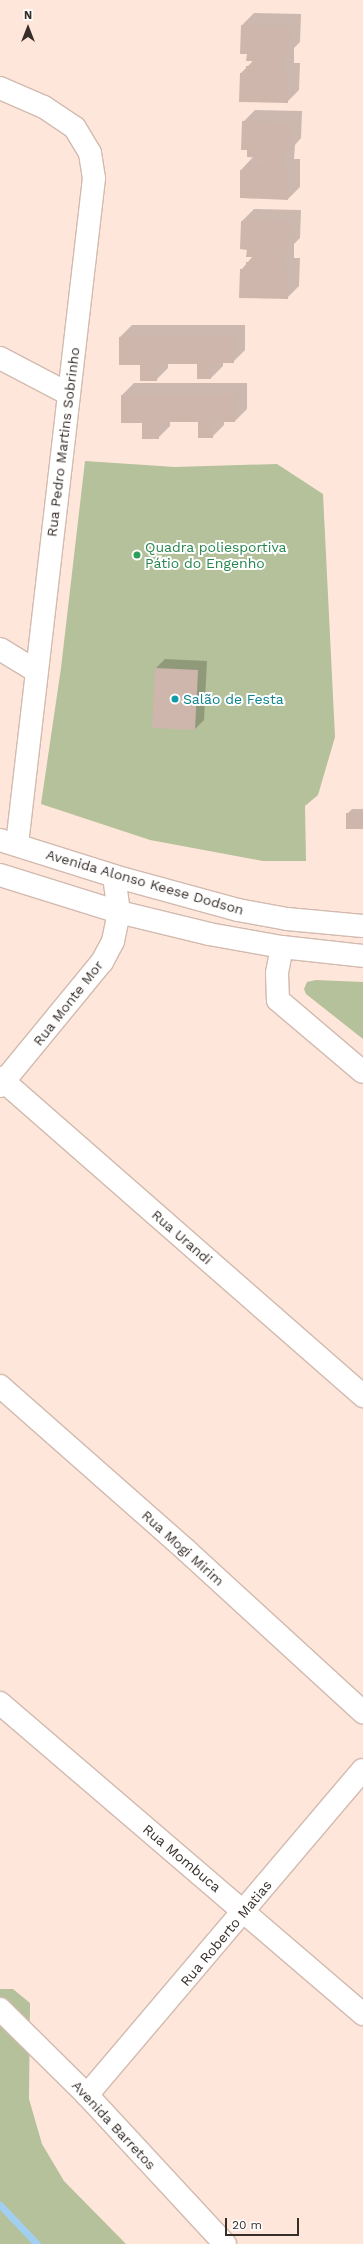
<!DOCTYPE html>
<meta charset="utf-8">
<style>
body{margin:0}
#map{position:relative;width:363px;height:2244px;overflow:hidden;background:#ffe6db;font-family:"Work Sans",sans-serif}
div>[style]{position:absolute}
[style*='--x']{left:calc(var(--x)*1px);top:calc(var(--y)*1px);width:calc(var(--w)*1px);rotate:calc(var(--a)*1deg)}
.green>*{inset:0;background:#b4c19a}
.shadow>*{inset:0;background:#0003}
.stream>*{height:7px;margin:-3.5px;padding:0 3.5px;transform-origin:3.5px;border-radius:3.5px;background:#a3cfef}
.building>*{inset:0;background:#ceb6ac}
.roads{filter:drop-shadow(1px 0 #d2baaf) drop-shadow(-1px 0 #d2baaf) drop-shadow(0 1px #d2baaf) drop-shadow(0 -1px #d2baaf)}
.minor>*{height:22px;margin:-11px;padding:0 11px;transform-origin:11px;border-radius:11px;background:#fff}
.tertiary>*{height:22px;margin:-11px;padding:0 11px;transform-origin:11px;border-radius:11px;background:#fff}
.dots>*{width:11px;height:11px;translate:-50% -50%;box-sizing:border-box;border:2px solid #fff;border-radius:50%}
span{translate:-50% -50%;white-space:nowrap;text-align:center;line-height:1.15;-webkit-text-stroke:4px #fff;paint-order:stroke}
.street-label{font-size:14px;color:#372e2a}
.leisure-label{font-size:14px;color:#27864d}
.left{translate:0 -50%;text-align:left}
.culture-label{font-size:14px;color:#0d838f}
.north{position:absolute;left:8px;top:8px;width:40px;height:40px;-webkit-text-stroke:3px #fff;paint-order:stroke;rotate:0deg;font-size:11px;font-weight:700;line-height:16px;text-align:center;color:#372e2a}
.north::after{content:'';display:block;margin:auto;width:14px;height:18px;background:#372e2a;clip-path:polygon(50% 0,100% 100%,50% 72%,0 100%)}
.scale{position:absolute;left:225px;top:2218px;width:74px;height:18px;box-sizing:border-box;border:2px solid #372e2a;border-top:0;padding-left:5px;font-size:12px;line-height:14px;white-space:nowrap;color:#372e2a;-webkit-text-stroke:3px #fff;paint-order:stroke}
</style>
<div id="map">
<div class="green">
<i style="clip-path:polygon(85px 461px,175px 467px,277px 464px,323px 494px,335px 737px,318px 795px,305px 806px,306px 861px,263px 861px,150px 840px,41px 804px,61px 668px)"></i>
<i style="clip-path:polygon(316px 980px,363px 982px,363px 1039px,306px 994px,304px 989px,307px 982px)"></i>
<i style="clip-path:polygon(0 1989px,13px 1989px,30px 2003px,29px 2099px,42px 2144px,64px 2181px,126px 2244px,0 2244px)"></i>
</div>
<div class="shadow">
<i style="clip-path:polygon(254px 13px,301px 14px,300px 42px,294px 48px,294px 63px,300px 63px,299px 90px,287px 102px,241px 73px,254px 60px,248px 53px,242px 25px)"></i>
<i style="clip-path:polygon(255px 110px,302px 111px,301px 138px,295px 145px,294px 159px,300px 159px,300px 187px,288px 199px,241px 197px,241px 170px,254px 156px,243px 122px)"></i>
<i style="clip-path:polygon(254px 209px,301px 210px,300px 238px,294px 244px,294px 258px,300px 258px,299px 286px,287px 298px,241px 270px,253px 256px,248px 249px,241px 248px,242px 221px)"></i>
<i style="clip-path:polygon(132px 325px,245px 325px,245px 350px,233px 362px,223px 362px,223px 366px,211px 378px,198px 363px,168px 363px,168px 368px,156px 380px,141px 364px,120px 364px,120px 337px)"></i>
<i style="clip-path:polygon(134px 383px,247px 383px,247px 409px,235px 421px,224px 421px,224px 425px,212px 437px,199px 421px,170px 421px,170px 426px,158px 438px,122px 395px)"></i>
<i style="clip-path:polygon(165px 659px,207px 661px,204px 720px,195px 729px,153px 727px,156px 668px)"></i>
<i style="clip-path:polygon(352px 809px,363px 809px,363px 828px,347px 814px)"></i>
</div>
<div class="stream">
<i style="--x:0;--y:2205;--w:54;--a:46.5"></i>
</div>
<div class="building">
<i style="clip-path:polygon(241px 25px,290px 26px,289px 55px,283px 55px,282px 74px,288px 74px,288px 103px,239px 102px,240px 73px,246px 73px,246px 66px,252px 66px,252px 61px,246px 61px,247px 54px,240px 54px)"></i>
<i style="clip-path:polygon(242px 121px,290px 123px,290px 151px,284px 151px,283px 170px,289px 171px,288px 200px,240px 198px,240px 170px,247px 170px,247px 163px,262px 163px,262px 158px,247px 157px,247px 150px,241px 150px)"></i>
<i style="clip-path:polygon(241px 221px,290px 222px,289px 251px,283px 251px,282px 270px,288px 270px,288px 299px,239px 298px,240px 269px,246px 269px,246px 262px,252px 262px,252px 257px,246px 257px,247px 250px,240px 249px)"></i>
<i style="clip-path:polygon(234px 336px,234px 363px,211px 363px,211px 379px,197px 379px,197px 364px,157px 364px,157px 381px,140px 381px,140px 365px,119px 365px,119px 337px)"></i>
<i style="clip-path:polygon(235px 394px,235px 422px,213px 422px,213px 438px,198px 438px,198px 422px,159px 422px,159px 439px,142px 439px,142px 423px,121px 423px,121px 395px)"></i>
<i style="clip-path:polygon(155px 668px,198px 670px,195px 730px,152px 728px)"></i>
<i style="clip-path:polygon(346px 813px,363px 813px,363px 829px,346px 829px)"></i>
</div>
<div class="roads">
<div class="minor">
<i style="--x:0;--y:88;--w:48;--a:23.4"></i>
<i style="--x:44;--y:107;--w:37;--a:34"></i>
<i style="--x:75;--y:128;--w:29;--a:59"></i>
<i style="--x:90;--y:153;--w:25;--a:81"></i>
<i style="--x:94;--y:178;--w:671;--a:96.59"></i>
<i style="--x:0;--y:358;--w:78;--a:27.6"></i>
<i style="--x:0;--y:649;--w:42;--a:31.4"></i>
<i style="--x:282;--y:947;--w:26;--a:101"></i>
<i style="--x:277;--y:973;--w:27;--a:88"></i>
<i style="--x:278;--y:1000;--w:111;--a:40.3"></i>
<i style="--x:0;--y:1086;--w:161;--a:-50.6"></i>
<i style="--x:102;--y:962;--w:24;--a:-62"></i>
<i style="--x:113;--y:941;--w:30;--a:-78"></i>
<i style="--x:119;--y:912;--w:36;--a:-98"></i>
<i style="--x:0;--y:1386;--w:249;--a:41.4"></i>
<i style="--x:187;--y:1551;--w:239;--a:42.5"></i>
<i style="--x:0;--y:1703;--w:478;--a:40.6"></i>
<i style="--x:0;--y:2009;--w:122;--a:44.7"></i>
<i style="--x:87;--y:2095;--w:203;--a:47.2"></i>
<i style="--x:87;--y:2095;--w:426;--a:-49.7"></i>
</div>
<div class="tertiary">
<i style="--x:0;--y:840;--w:120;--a:17.5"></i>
<i style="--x:114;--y:876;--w:129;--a:15.3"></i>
<i style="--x:238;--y:910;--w:50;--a:10.4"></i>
<i style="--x:287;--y:919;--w:76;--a:5.3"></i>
<i style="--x:0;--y:875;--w:125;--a:17.3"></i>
<i style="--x:119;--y:912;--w:93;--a:13.7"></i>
<i style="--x:209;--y:934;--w:74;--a:10.1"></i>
<i style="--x:282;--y:947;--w:81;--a:6.3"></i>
<i style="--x:0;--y:1078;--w:483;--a:41.2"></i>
</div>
</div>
<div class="dots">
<i style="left:137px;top:555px;background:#2e9e5b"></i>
<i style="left:175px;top:699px;background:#0f9aa8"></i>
</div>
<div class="street-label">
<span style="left:63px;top:442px;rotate:-83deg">Rua Pedro Martins Sobrinho</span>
<span style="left:145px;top:882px;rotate:16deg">Avenida Alonso Keese Dodson</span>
<span style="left:68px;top:1003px;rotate:-52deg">Rua Monte Mor</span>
<span style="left:182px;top:1237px;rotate:41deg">Rua Urandi</span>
<span style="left:183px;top:1548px;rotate:42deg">Rua Mogi Mirim</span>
<span style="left:182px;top:1858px;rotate:40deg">Rua Mombuca</span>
<span style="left:226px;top:1933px;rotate:-50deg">Rua Roberto Matias</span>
<span style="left:114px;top:2125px;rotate:47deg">Avenida Barretos</span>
</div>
<div class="leisure-label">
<span class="left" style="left:145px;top:555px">Quadra poliesportiva<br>Pátio do Engenho</span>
</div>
<div class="culture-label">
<span class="left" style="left:183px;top:699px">Salão de Festa</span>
</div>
<div class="north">N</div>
<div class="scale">20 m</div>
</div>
